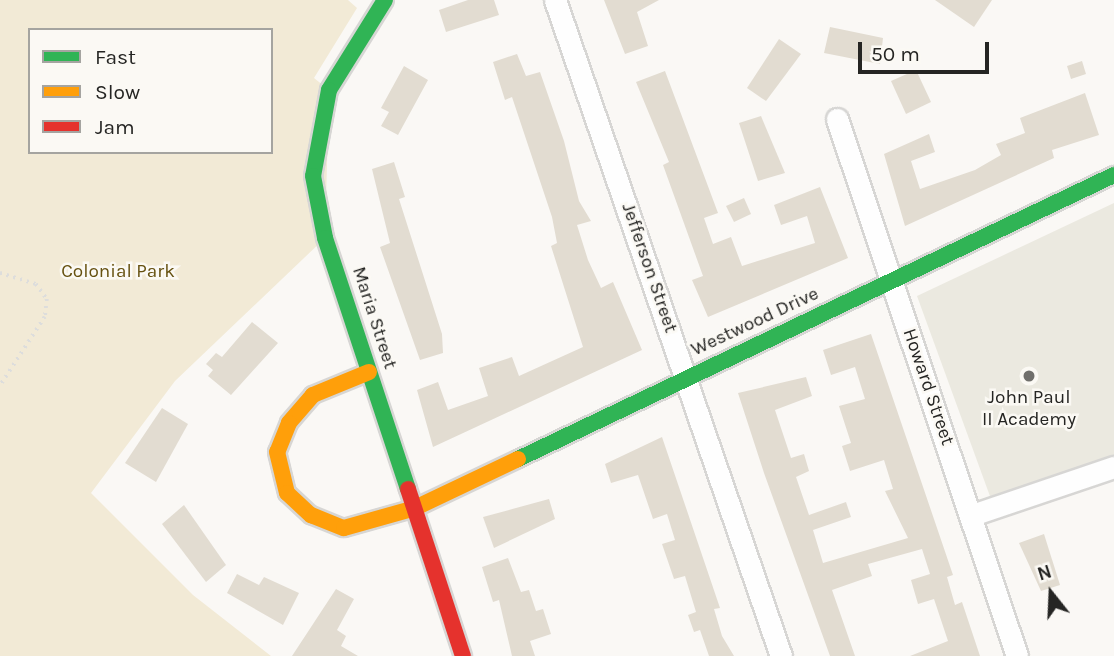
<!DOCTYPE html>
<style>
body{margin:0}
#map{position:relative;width:1114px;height:656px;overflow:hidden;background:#faf8f5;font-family:Karla,sans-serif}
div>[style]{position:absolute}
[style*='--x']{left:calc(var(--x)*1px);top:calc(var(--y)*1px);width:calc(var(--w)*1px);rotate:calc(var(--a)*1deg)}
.built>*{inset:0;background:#ebe9e0}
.green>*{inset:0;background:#f2ead6}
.building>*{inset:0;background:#e2dcd1}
.path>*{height:3.5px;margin-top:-1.75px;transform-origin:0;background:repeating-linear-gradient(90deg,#dddddc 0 2px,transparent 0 7px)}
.roads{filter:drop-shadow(2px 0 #d7d6d4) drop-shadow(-2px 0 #d7d6d4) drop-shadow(0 2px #d7d6d4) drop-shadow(0 -2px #d7d6d4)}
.street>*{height:21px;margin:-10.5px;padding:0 10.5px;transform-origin:10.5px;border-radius:10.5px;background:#fefefe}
.fast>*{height:16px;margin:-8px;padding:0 8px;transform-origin:8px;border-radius:8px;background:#30b455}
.slow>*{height:16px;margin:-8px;padding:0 8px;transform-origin:8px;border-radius:8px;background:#ff9f0a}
.jam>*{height:16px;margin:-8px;padding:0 8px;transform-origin:8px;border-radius:8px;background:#e5322d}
.dots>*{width:19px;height:19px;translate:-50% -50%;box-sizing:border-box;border:4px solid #fbf9f4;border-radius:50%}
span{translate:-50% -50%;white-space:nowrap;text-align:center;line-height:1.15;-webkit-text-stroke:5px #fbf9f4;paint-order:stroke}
.street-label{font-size:19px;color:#252523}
.park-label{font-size:19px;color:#665110}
.poi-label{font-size:19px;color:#252523}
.legend{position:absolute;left:28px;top:28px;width:245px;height:126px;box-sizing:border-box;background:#fbf9f4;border:2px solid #a5a4a0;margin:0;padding:9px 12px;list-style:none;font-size:21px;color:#252523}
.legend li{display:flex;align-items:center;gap:14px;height:35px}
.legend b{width:35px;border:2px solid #a5a4a0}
.north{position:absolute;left:1016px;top:558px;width:70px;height:70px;-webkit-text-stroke:5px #fbf9f4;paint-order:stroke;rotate:342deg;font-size:19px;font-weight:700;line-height:28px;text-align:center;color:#252523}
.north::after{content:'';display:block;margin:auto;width:24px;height:32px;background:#252523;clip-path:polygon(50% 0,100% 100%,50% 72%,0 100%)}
.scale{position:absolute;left:858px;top:42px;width:131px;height:32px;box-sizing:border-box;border:4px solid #252523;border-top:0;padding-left:9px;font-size:21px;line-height:24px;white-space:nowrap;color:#252523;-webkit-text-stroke:5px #fbf9f4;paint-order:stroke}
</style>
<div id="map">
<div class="built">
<i style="clip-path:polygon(1114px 203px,1114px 456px,991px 499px,917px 296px)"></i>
</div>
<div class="green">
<i style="clip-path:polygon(evenodd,0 0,348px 0,357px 8px,314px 78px,329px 90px,325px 238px,175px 381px,91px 493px,193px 595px,271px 656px,0 656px,0 0,30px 30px,271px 30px,271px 152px,30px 152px,30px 30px)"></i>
</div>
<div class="building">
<i style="clip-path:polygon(468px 0,494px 0,499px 15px,446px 32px,439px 10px)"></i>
<i style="clip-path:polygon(604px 0,659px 0,637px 12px,648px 46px,625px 54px)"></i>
<i style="clip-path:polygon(935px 0,992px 0,974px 27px)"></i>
<i style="clip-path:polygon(830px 27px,883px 38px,880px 64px,824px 53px)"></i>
<i style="clip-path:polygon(779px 39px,801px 54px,766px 101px,747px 88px)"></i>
<i style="clip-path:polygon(517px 54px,526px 76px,540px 72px,564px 141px,579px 201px,591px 221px,577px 225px,588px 260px,601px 288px,613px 282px,642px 350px,433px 447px,417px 390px,438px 382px,448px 410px,488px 396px,479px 368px,512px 357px,519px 376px,583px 347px,551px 246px,557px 243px,552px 217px,512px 97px,505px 100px,493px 62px)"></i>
<i style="clip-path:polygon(1082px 61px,1086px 74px,1071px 79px,1067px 66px)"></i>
<i style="clip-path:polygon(404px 66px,428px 80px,398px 135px,381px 126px,389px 112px,381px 108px)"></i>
<i style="clip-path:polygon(916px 70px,931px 102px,906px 114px,891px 81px)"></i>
<i style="clip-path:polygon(665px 71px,718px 213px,704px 218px,713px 244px,731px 237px,742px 266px,815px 243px,807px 216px,781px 225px,774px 205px,820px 187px,848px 258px,708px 317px,692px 280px,703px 276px,663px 165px,669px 162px,636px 82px)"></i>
<i style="clip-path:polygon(1085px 93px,1099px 135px,1052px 150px,1054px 158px,905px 226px,884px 154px,929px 134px,935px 152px,911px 161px,920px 189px,975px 170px,1001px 155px,996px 144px,1025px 133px,1020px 118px)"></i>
<i style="clip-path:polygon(761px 116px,785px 173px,758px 181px,739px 123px)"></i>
<i style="clip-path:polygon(394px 162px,405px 197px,399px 199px,442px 334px,443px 353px,420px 360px,380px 247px,390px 243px,372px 169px)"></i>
<i style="clip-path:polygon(744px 198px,751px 214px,734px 222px,726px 206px)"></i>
<i style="clip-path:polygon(252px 322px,278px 343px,231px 395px,208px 376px,213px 370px,206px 364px,216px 353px,222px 357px)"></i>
<i style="clip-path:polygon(871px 334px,953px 575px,947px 577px,955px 605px,962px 602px,980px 656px,910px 656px,948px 641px,934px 599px,918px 604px,911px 580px,930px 574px,922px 549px,868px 564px,872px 576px,832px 590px,855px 656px,830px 656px,764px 473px,738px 393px,806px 377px,812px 396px,775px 410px,791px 458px,804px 454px,809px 471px,796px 477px,809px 515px,846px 502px,851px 517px,813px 530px,823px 563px,908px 538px,885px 491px,893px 489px,884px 460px,850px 471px,842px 446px,851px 443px,839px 406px,865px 399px,855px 367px,831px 375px,823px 350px)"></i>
<i style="clip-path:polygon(162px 408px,188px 424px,156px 482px,125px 463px)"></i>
<i style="clip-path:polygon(662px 437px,720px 608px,714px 609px,722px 636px,734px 656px,709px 656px,700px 630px,694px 632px,688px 615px,696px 612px,685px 576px,674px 579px,662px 544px,675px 540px,667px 514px,653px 519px,638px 475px,611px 483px,605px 464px)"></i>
<i style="clip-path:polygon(549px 499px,555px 519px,494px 548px,483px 517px)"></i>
<i style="clip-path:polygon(184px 505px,226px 565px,206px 582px,162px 524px)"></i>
<i style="clip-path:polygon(1044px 534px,1060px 585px,1041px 591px,1019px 543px)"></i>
<i style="clip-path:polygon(508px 558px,521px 592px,529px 590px,536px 611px,543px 609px,551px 634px,530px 641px,535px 656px,512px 656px,499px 600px,493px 602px,482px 567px)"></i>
<i style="clip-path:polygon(237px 574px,259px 585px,264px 577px,299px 593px,283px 625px,227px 593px)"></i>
<i style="clip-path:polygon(336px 589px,354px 599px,337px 630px,346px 636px,341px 646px,358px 656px,292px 656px)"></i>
</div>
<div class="path">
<i style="--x:0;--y:273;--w:38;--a:17"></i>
<i style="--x:36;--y:284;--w:19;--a:54"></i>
<i style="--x:47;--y:299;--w:18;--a:96"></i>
<i style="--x:45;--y:317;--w:82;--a:123.1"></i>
</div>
<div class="roads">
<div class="street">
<i style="--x:555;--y:0;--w:694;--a:70.99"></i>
<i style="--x:837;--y:119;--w:566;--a:71.47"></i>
<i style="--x:972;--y:515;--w:150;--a:-18.7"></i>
</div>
<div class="fast">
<i style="--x:385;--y:0;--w:106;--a:121.9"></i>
<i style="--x:329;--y:90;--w:87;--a:100.5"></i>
<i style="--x:313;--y:176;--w:63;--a:79"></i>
<i style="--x:325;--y:238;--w:264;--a:71.7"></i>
<i style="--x:518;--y:459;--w:660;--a:-25.48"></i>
</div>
<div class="slow">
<i style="--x:369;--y:372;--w:61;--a:157.7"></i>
<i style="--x:313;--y:395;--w:37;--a:131"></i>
<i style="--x:289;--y:423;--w:31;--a:112"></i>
<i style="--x:277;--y:452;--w:42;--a:76.3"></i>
<i style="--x:287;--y:493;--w:33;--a:43"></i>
<i style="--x:311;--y:515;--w:35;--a:22"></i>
<i style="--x:344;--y:528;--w:74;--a:-15.7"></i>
<i style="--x:415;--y:508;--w:114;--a:-25.4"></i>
</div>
<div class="jam">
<i style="--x:408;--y:489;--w:176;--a:71.8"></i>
</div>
</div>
<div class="dots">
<i style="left:1029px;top:376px;background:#706f6c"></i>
</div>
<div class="street-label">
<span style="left:649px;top:268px;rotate:71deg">Jefferson Street</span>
<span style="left:374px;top:318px;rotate:72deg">Maria Street</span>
<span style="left:755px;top:322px;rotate:-25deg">Westwood Drive</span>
<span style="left:928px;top:387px;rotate:71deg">Howard Street</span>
</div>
<div class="park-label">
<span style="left:118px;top:272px">Colonial Park</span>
</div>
<div class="poi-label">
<span style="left:1029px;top:409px">John Paul<br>II Academy</span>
</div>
<ul class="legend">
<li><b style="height:9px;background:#30b455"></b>Fast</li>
<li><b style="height:9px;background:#ff9f0a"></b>Slow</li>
<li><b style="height:9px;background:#e5322d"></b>Jam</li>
</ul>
<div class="north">N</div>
<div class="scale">50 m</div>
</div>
